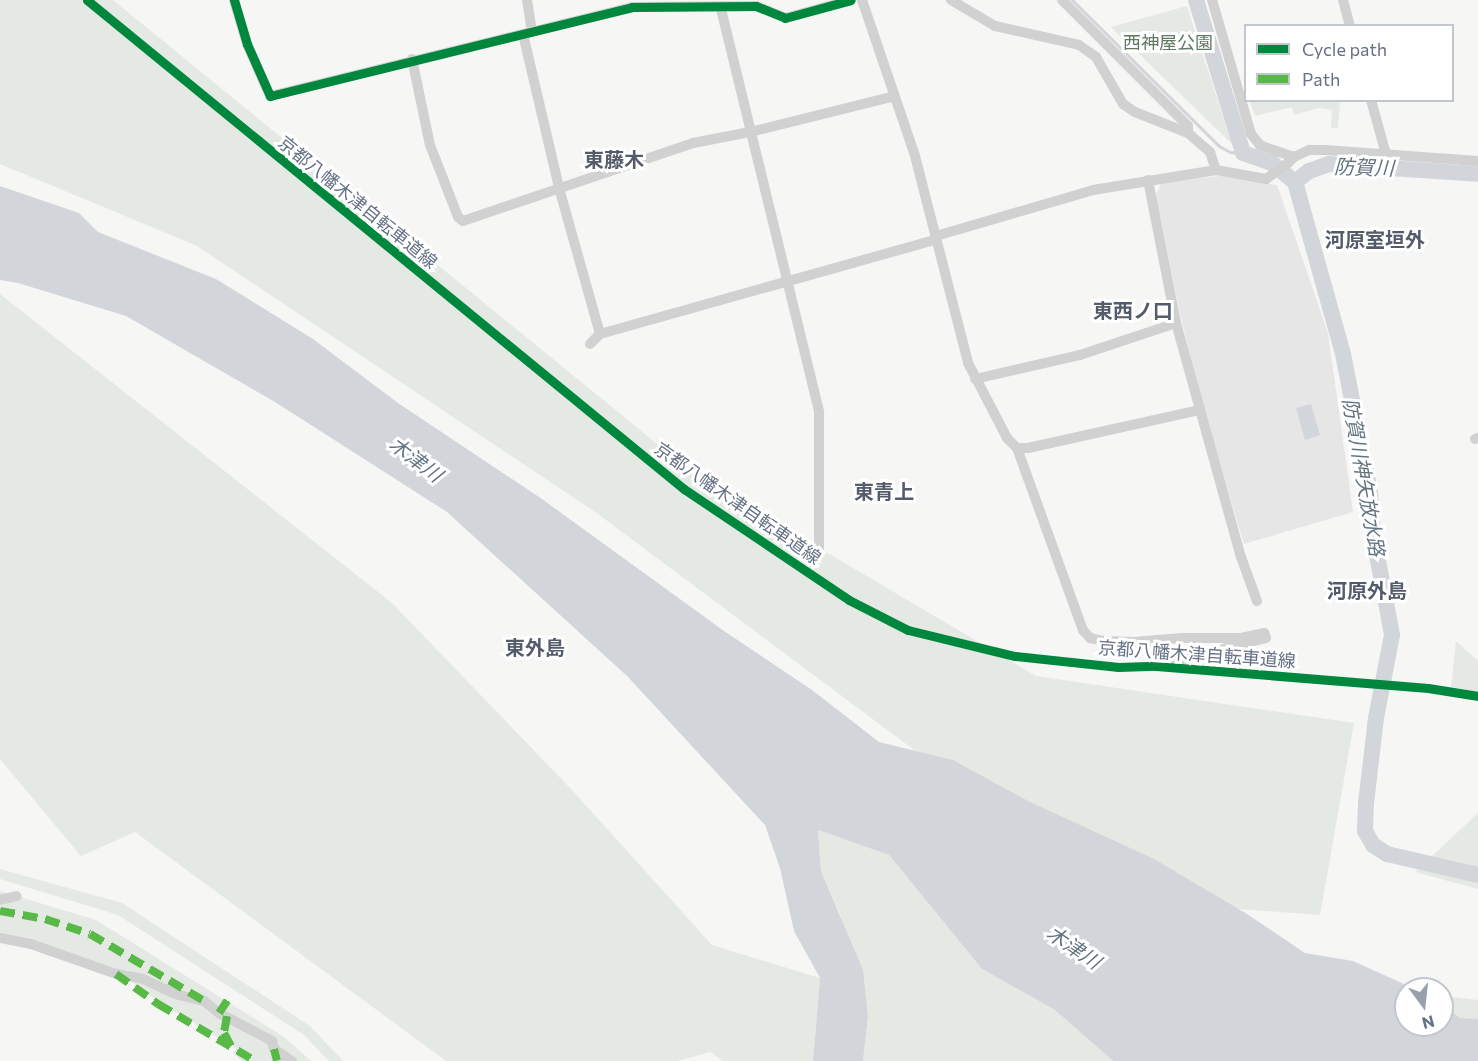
<!DOCTYPE html>
<meta charset="utf-8">
<style>
body{margin:0}
#map{position:relative;width:1478px;height:1061px;overflow:hidden;background:#f6f6f5;font-family:Commissioner,"Noto Sans JP",sans-serif}
div>[style]{position:absolute}
[style*='--x']{left:calc(var(--x)*1px);top:calc(var(--y)*1px);width:calc(var(--w)*1px);rotate:calc(var(--a)*1deg)}
.built>*{inset:0;background:#e6e6e7}
.green>*{inset:0;background:#e5e9e3}
.water>*{inset:0;background:#d2d6db}
.stream>*{height:3px;margin:-1.5px;padding:0 1.5px;transform-origin:1.5px;border-radius:1.5px;background:#d2d6db}
.river>*{height:16px;margin:-8px;padding:0 8px;transform-origin:8px;border-radius:8px;background:#d2d6db}
.minor>*{height:10px;margin:-5px;padding:0 5px;transform-origin:5px;border-radius:5px;background:#d1d1d2}
.quiet>*{height:8px;margin-top:-4px;transform-origin:0;background:repeating-linear-gradient(90deg,#58b947 0 15px,transparent 0 23px)}
.cycleway>*{height:9px;margin:-4.5px;padding:0 4.5px;transform-origin:4.5px;border-radius:4.5px;background:#00873e}
span{translate:-50% -50%;white-space:nowrap;text-align:center;line-height:1.15;-webkit-text-stroke:6px #fff;paint-order:stroke}
.park-label{font-size:18px;color:#617861}
.street-label{font-size:18px;color:#667186}
.neighbourhood-label{font-size:20px;color:#545c6b;font-weight:700}
.water-label{font-size:20px;color:#627382;font-style:italic}
.legend{position:absolute;left:1244px;top:24px;width:210px;height:78px;box-sizing:border-box;background:#fff;border:2px solid #c2c6cf;margin:0;padding:8px 10px;list-style:none;font-size:18px;color:#667186}
.legend li{display:flex;align-items:center;gap:12px;height:30px}
.legend b{width:30px;border:2px solid #c2c6cf}
.north{position:absolute;left:1394px;top:977px;width:60px;height:60px;box-sizing:border-box;background:#fff;border:2px solid #c2c6cf;border-radius:50%;rotate:165deg;font-size:16px;font-weight:700;line-height:24px;text-align:center;color:#667186}
.north::after{content:'';display:block;margin:auto;width:21px;height:27px;background:#98a0ad;clip-path:polygon(50% 0,100% 100%,50% 72%,0 100%)}
</style>
<div id="map">
<div class="built">
<i style="clip-path:polygon(1220px 176px,1277px 185px,1328px 333px,1353px 512px,1244px 544px,1204px 412px,1181px 318px,1156px 195px,1162px 182px)"></i>
</div>
<div class="green">
<i style="clip-path:polygon(0 0,113px 0,694px 474px,1036px 676px,1354px 723px,1320px 915px,1115px 900px,598px 514px,197px 246px,0 164px)"></i>
<i style="clip-path:polygon(1187px 6px,1232px 144px,1111px 27px)"></i>
<i style="clip-path:polygon(1250px 101px,1340px 101px,1338px 128px,1331px 128px,1332px 110px,1319px 108px,1294px 115px,1292px 107px,1255px 116px)"></i>
<i style="clip-path:polygon(0 294px,392px 603px,572px 790px,712px 945px,820px 978px,813px 1061px,723px 1061px,710px 1052px,678px 1061px,446px 1061px,135px 832px,81px 856px,0 759px)"></i>
<i style="clip-path:polygon(1456px 641px,1478px 661px,1478px 692px,1451px 687px)"></i>
<i style="clip-path:polygon(1478px 813px,1478px 889px,1415px 872px)"></i>
<i style="clip-path:polygon(818px 830px,889px 855px,982px 969px,1055px 1010px,1113px 1061px,863px 1061px,868px 1017px,841px 917px,821px 871px)"></i>
<i style="clip-path:polygon(0 869px,122px 903px,310px 1026px,343px 1061px,329px 1061px,304px 1035px,118px 915px,0 879px)"></i>
<i style="clip-path:polygon(0 891px,96px 920px,284px 1037px,311px 1061px,241px 1061px,233px 1052px,236px 1049px,233px 1046px,159px 1002px,119px 973px,0 936px)"></i>
<i style="clip-path:polygon(1442px 996px,1478px 1000px,1478px 1030px,1442px 1005px)"></i>
</div>
<div class="water">
<i style="clip-path:polygon(0 186px,79px 213px,98px 232px,216px 279px,313px 339px,398px 403px,542px 499px,724px 631px,812px 690px,879px 742px,953px 760px,1030px 802px,1154px 859px,1247px 914px,1305px 953px,1353px 961px,1415px 989px,1406px 989px,1406px 1025px,1442px 1025px,1442px 1005px,1478px 1030px,1478px 1061px,1113px 1061px,1055px 1010px,982px 969px,889px 855px,818px 830px,821px 871px,863px 970px,868px 1017px,863px 1061px,813px 1061px,820px 978px,794px 931px,780px 868px,765px 825px,627px 676px,447px 512px,275px 402px,126px 316px,18px 283px,0 280px)"></i>
<i style="clip-path:polygon(1311px 404px,1320px 435px,1305px 440px,1296px 408px)"></i>
</div>
<div class="stream">
<i style="--x:1072;--y:0;--w:207;--a:44.8"></i>
<i style="--x:1219;--y:146;--w:13;--a:29"></i>
<i style="--x:1230;--y:152;--w:13;--a:4"></i>
</div>
<div class="river">
<i style="--x:1196;--y:0;--w:160;--a:72.9"></i>
<i style="--x:1243;--y:153;--w:31;--a:19"></i>
<i style="--x:1272;--y:163;--w:30;--a:40"></i>
<i style="--x:1295;--y:182;--w:179;--a:74.4"></i>
<i style="--x:1343;--y:354;--w:140;--a:78.9"></i>
<i style="--x:1370;--y:491;--w:43;--a:86"></i>
<i style="--x:1373;--y:534;--w:103;--a:79.3"></i>
<i style="--x:1392;--y:635;--w:85;--a:100.9"></i>
<i style="--x:1376;--y:718;--w:86;--a:96.7"></i>
<i style="--x:1366;--y:803;--w:28;--a:92"></i>
<i style="--x:1365;--y:831;--w:16;--a:60"></i>
<i style="--x:1373;--y:845;--w:17;--a:33"></i>
<i style="--x:1387;--y:854;--w:93;--a:13"></i>
<i style="--x:1295;--y:182;--w:18;--a:-38"></i>
<i style="--x:1309;--y:171;--w:21;--a:-19"></i>
<i style="--x:1329;--y:164;--w:149;--a:3.8"></i>
<i style="--x:1440;--y:1025;--w:38;--a:3"></i>
</div>
<div class="minor">
<i style="--x:234;--y:0;--w:46;--a:73.5"></i>
<i style="--x:247;--y:44;--w:57;--a:66.1"></i>
<i style="--x:270;--y:96;--w:373;--a:-13.8"></i>
<i style="--x:632;--y:7;--w:124;--a:-0.5"></i>
<i style="--x:756;--y:6;--w:31;--a:22"></i>
<i style="--x:785;--y:18;--w:68;--a:-15.3"></i>
<i style="--x:527;--y:0;--w:32;--a:81"></i>
<i style="--x:862;--y:0;--w:165;--a:71.2"></i>
<i style="--x:915;--y:156;--w:214;--a:75.6"></i>
<i style="--x:968;--y:363;--w:85;--a:62.5"></i>
<i style="--x:1007;--y:438;--w:14;--a:45"></i>
<i style="--x:1017;--y:448;--w:11;--a:0"></i>
<i style="--x:1028;--y:448;--w:175;--a:-12.5"></i>
<i style="--x:951;--y:0;--w:51;--a:30.6"></i>
<i style="--x:995;--y:26;--w:86;--a:12.7"></i>
<i style="--x:1079;--y:45;--w:21;--a:35"></i>
<i style="--x:1096;--y:57;--w:54;--a:60.1"></i>
<i style="--x:1123;--y:104;--w:14;--a:34"></i>
<i style="--x:1135;--y:112;--w:57;--a:21.6"></i>
<i style="--x:1062;--y:0;--w:178;--a:45"></i>
<i style="--x:1188;--y:126;--w:7;--a:90"></i>
<i style="--x:1188;--y:133;--w:29;--a:41"></i>
<i style="--x:1210;--y:152;--w:19;--a:72"></i>
<i style="--x:1343;--y:0;--w:27;--a:75"></i>
<i style="--x:721;--y:9;--w:415;--a:76.3"></i>
<i style="--x:819;--y:412;--w:138;--a:90"></i>
<i style="--x:523;--y:34;--w:158;--a:76.8"></i>
<i style="--x:559;--y:188;--w:152;--a:74.3"></i>
<i style="--x:412;--y:59;--w:88;--a:78.2"></i>
<i style="--x:430;--y:145;--w:77;--a:68.7"></i>
<i style="--x:458;--y:217;--w:6;--a:39"></i>
<i style="--x:463;--y:221;--w:243;--a:-18.7"></i>
<i style="--x:693;--y:143;--w:58;--a:-10.9"></i>
<i style="--x:750;--y:132;--w:149;--a:-13.9"></i>
<i style="--x:1371;--y:100;--w:56;--a:74.5"></i>
<i style="--x:1294;--y:157;--w:17;--a:-25"></i>
<i style="--x:1309;--y:150;--w:16;--a:0"></i>
<i style="--x:1325;--y:150;--w:153;--a:4.1"></i>
<i style="--x:1148;--y:180;--w:146;--a:78.9"></i>
<i style="--x:1176;--y:323;--w:243;--a:74.5"></i>
<i style="--x:1241;--y:557;--w:47;--a:70"></i>
<i style="--x:936;--y:236;--w:164;--a:-16.3"></i>
<i style="--x:1093;--y:190;--w:125;--a:-9.2"></i>
<i style="--x:1216;--y:170;--w:51;--a:10.2"></i>
<i style="--x:1266;--y:179;--w:27;--a:-36"></i>
<i style="--x:1288;--y:163;--w:8;--a:-45"></i>
<i style="--x:1294;--y:157;--w:36;--a:-161"></i>
<i style="--x:1260;--y:145;--w:14;--a:-129"></i>
<i style="--x:1251;--y:134;--w:140;--a:-106.2"></i>
<i style="--x:590;--y:344;--w:14;--a:-45"></i>
<i style="--x:600;--y:334;--w:350;--a:-15.7"></i>
<i style="--x:975;--y:379;--w:108;--a:-12.9"></i>
<i style="--x:1080;--y:355;--w:101;--a:-18.4"></i>
<i style="--x:1475;--y:439;--w:3;--a:-18"></i>
<i style="--x:1017;--y:448;--w:194;--a:70.1"></i>
<i style="--x:1083;--y:630;--w:11;--a:49"></i>
<i style="--x:1090;--y:638;--w:14;--a:12"></i>
<i style="--x:1104;--y:641;--w:30;--a:2"></i>
<i style="--x:1134;--y:642;--w:48;--a:-4.8"></i>
<i style="--x:1182;--y:638;--w:59;--a:0"></i>
<i style="--x:1241;--y:638;--w:24;--a:-12"></i>
<i style="--x:1264;--y:633;--w:5;--a:68"></i>
<i style="--x:1266;--y:638;--w:114;--a:165.7"></i>
<i style="--x:0;--y:900;--w:17;--a:-13"></i>
<i style="--x:0;--y:938;--w:32;--a:11"></i>
<i style="--x:31;--y:944;--w:90;--a:19.4"></i>
<i style="--x:116;--y:974;--w:27;--a:10"></i>
<i style="--x:143;--y:979;--w:35;--a:25"></i>
<i style="--x:175;--y:994;--w:30;--a:14"></i>
<i style="--x:204;--y:1001;--w:19;--a:39"></i>
<i style="--x:219;--y:1013;--w:60;--a:27.8"></i>
<i style="--x:272;--y:1041;--w:8;--a:76"></i>
<i style="--x:274;--y:1049;--w:22;--a:34"></i>
</div>
<div class="quiet">
<i style="--x:0;--y:911;--w:46;--a:10.1"></i>
<i style="--x:45;--y:919;--w:47;--a:18.4"></i>
<i style="--x:90;--y:934;--w:132;--a:30.4"></i>
<i style="--x:116;--y:974;--w:52;--a:35.5"></i>
<i style="--x:158;--y:1004;--w:113;--a:30.4"></i>
<i style="--x:219;--y:1013;--w:18;--a:-56"></i>
<i style="--x:227;--y:1016;--w:17;--a:100"></i>
<i style="--x:224;--y:1033;--w:15;--a:62"></i>
<i style="--x:274;--y:1049;--w:12;--a:76"></i>
</div>
<div class="cycleway">
<i style="--x:87;--y:0;--w:772;--a:39.32"></i>
<i style="--x:684;--y:489;--w:199;--a:33.9"></i>
<i style="--x:849;--y:600;--w:66;--a:27"></i>
<i style="--x:908;--y:630;--w:110;--a:13.7"></i>
<i style="--x:1015;--y:656;--w:104;--a:6.1"></i>
<i style="--x:1118;--y:667;--w:38;--a:-2"></i>
<i style="--x:1156;--y:666;--w:273;--a:4.6"></i>
<i style="--x:1428;--y:688;--w:51;--a:9.1"></i>
<i style="--x:234;--y:0;--w:46;--a:73.5"></i>
<i style="--x:247;--y:44;--w:57;--a:66.1"></i>
<i style="--x:270;--y:96;--w:373;--a:-13.8"></i>
<i style="--x:632;--y:7;--w:124;--a:-0.5"></i>
<i style="--x:756;--y:6;--w:31;--a:22"></i>
<i style="--x:785;--y:18;--w:68;--a:-15.3"></i>
</div>
<div class="park-label">
<span style="left:1168px;top:42px">西神屋公園</span>
</div>
<div class="street-label">
<span style="left:358px;top:202px;rotate:39deg">京都八幡木津自転車道線</span>
<span style="left:738px;top:503px;rotate:35deg">京都八幡木津自転車道線</span>
<span style="left:1197px;top:654px;rotate:4deg">京都八幡木津自転車道線</span>
</div>
<div class="neighbourhood-label">
<span style="left:614px;top:159px">東藤木</span>
<span style="left:1375px;top:239px">河原室垣外</span>
<span style="left:1133px;top:310px">東西ノ口</span>
<span style="left:884px;top:491px">東青上</span>
<span style="left:1367px;top:590px">河原外島</span>
<span style="left:535px;top:647px">東外島</span>
</div>
<div class="water-label">
<span style="left:1364px;top:167px;rotate:2deg">防賀川</span>
<span style="left:416px;top:459px;rotate:37deg">木津川</span>
<span style="left:1364px;top:477px;rotate:80deg">防賀川神矢放水路</span>
<span style="left:1074px;top:947px;rotate:34deg">木津川</span>
</div>
<ul class="legend">
<li><b style="height:8px;background:#00873e"></b>Cycle path</li>
<li><b style="height:8px;background:#58b947"></b>Path</li>
</ul>
<div class="north">N</div>
</div>
